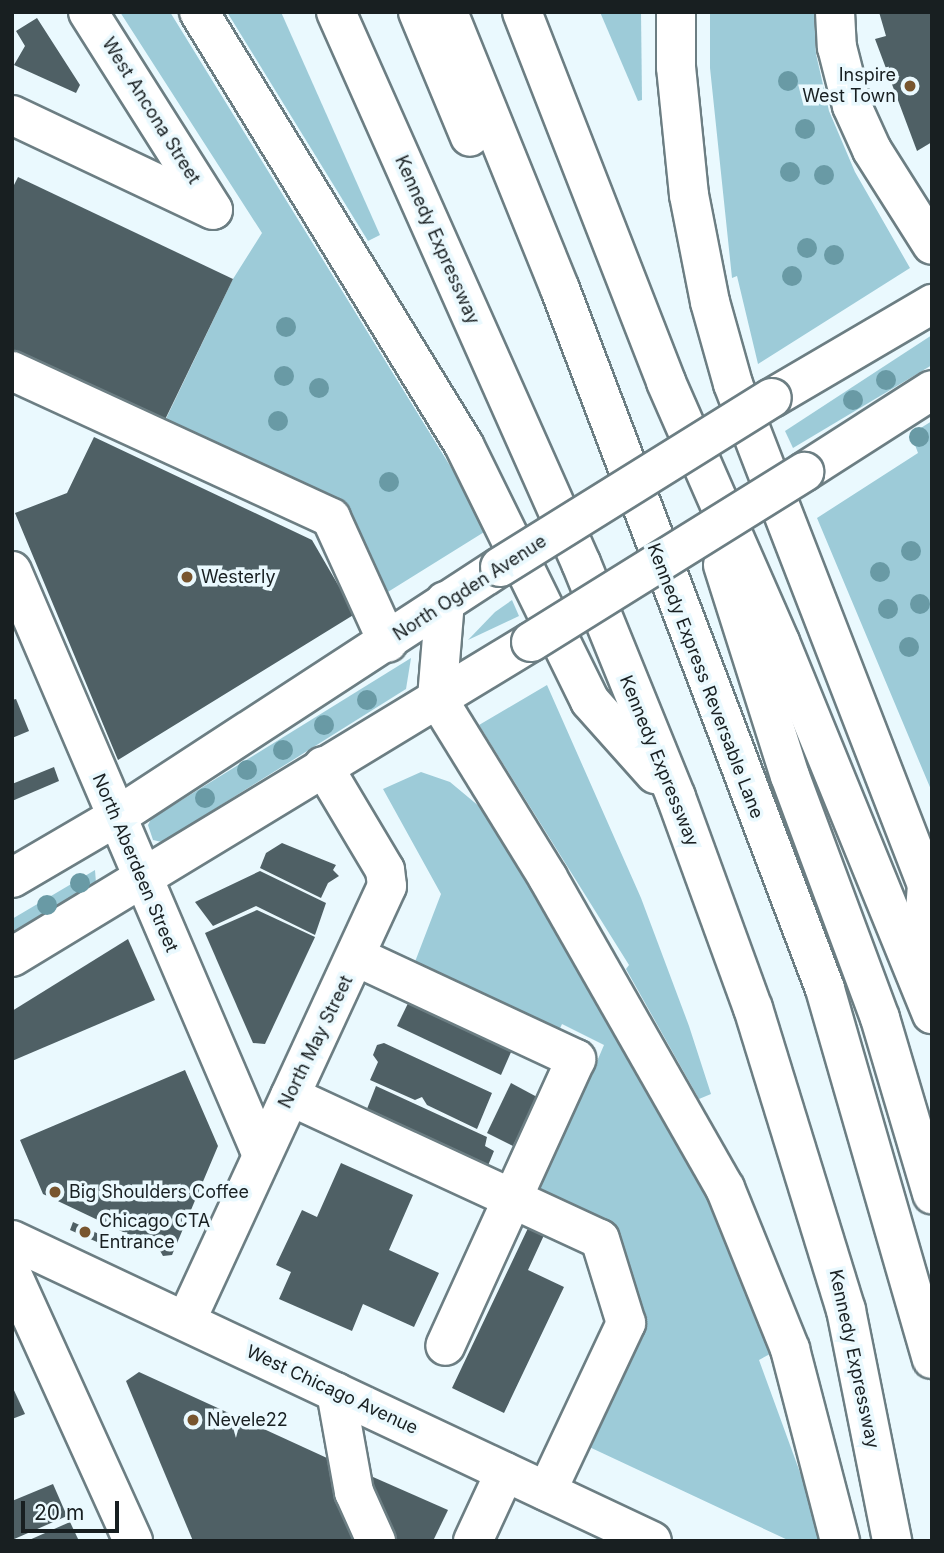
<!DOCTYPE html>
<style>
body{margin:0}
#map{position:relative;width:944px;height:1553px;overflow:hidden;background:#eaf9fe;font-family:Inter,sans-serif}
div>[style]{position:absolute}
[style*='--x']{left:calc(var(--x)*1px);top:calc(var(--y)*1px);width:calc(var(--w)*1px);rotate:calc(var(--a)*1deg)}
.green>*{inset:0;background:#9dcbd8}
.building>*{inset:0;background:#4f6065}
.roads{filter:drop-shadow(2px 0 #6c7e83) drop-shadow(-2px 0 #6c7e83) drop-shadow(0 2px #6c7e83) drop-shadow(0 -2px #6c7e83)}
.minor>*{height:38px;margin:-19px;padding:0 19px;transform-origin:19px;border-radius:19px;background:#fff}
.major>*{height:38px;margin:-19px;padding:0 19px;transform-origin:19px;border-radius:19px;background:#fff}
.highway>*{height:38px;margin:-19px;padding:0 19px;transform-origin:19px;border-radius:19px;background:#fff}
.bridges{filter:drop-shadow(2px 0 #6c7e83) drop-shadow(-2px 0 #6c7e83) drop-shadow(0 2px #6c7e83) drop-shadow(0 -2px #6c7e83)}
.major-bridge>*{height:38px;margin:-19px;padding:0 19px;transform-origin:19px;border-radius:19px;background:#fff}
.trees>*{width:20px;height:20px;margin:-10px;border-radius:50%;background:#699aa5}
.dots>*{width:19px;height:19px;translate:-50% -50%;box-sizing:border-box;border:4px solid #eaf9fe;border-radius:50%}
span{translate:-50% -50%;white-space:nowrap;text-align:center;line-height:1.15;-webkit-text-stroke:7px #eaf9fe;paint-order:stroke}
.poi-label{font-size:18px;color:#181f21}
.right{translate:-100% -50%;text-align:right}
.left{translate:0 -50%;text-align:left}
.street-label{font-size:18px;color:#181f21}
.frame{position:absolute;inset:0;border:14px solid #181f21;pointer-events:none}
.scale{position:absolute;left:21px;top:1501px;width:98px;height:32px;box-sizing:border-box;border:4px solid #181f21;border-top:0;padding-left:9px;font-size:21px;line-height:24px;white-space:nowrap;color:#181f21;-webkit-text-stroke:5px #eaf9fe;paint-order:stroke}
</style>
<div id="map">
<div class="green">
<i style="clip-path:polygon(120px 12px,170px 12px,489px 529px,383px 595px,351px 515px,162px 427px,233px 279px,262px 233px)"></i>
<i style="clip-path:polygon(227px 12px,281px 12px,380px 235px,368px 241px)"></i>
<i style="clip-path:polygon(600px 12px,641px 12px,642px 100px,638px 101px)"></i>
<i style="clip-path:polygon(710px 12px,814px 12px,816px 54px,829px 111px,855px 172px,910px 268px,758px 364px,737px 276px,732px 278px,710px 68px)"></i>
<i style="clip-path:polygon(932px 335px,932px 365px,793px 448px,785px 431px)"></i>
<i style="clip-path:polygon(932px 421px,932px 792px,817px 518px,918px 453px,911px 434px)"></i>
<i style="clip-path:polygon(512px 600px,519px 616px,468px 640px,495px 612px)"></i>
<i style="clip-path:polygon(411px 658px,406px 689px,162px 842px,153px 840px,148px 825px,151px 819px)"></i>
<i style="clip-path:polygon(547px 685px,641px 898px,689px 1026px,711px 1094px,699px 1099px,626px 969px,629px 965px,479px 725px)"></i>
<i style="clip-path:polygon(421px 772px,450px 782px,480px 807px,515px 852px,679px 1138px,726px 1235px,770px 1354px,759px 1360px,825px 1541px,790px 1541px,585px 1445px,637px 1334px,619px 1244px,531px 1193px,572px 1098px,580px 1101px,604px 1045px,562px 1024px,558px 1033px,413px 967px,441px 894px,383px 789px)"></i>
<i style="clip-path:polygon(95px 870px,96px 883px,12px 934px,12px 919px)"></i>
</div>
<div class="building">
<i style="clip-path:polygon(879px 12px,932px 12px,932px 142px,917px 151px,875px 39px,886px 36px)"></i>
<i style="clip-path:polygon(37px 18px,80px 85px,76px 93px,14px 65px,25px 46px,16px 31px)"></i>
<i style="clip-path:polygon(18px 177px,233px 279px,159px 432px,12px 362px,12px 189px)"></i>
<i style="clip-path:polygon(94px 437px,312px 540px,355px 614px,118px 760px,15px 513px,67px 493px)"></i>
<i style="clip-path:polygon(16px 699px,29px 731px,12px 738px,12px 700px)"></i>
<i style="clip-path:polygon(54px 767px,59px 781px,12px 801px,12px 784px)"></i>
<i style="clip-path:polygon(282px 843px,336px 865px,333px 870px,339px 876px,328px 883px,321px 898px,260px 868px,266px 853px)"></i>
<i style="clip-path:polygon(260px 871px,326px 903px,315px 935px,256px 906px,213px 926px,195px 902px)"></i>
<i style="clip-path:polygon(257px 910px,315px 937px,265px 1044px,253px 1043px,205px 933px)"></i>
<i style="clip-path:polygon(128px 939px,155px 1000px,12px 1061px,12px 1011px)"></i>
<i style="clip-path:polygon(412px 995px,515px 1043px,501px 1075px,397px 1026px)"></i>
<i style="clip-path:polygon(384px 1043px,492px 1093px,477px 1129px,427px 1105px,422px 1097px,415px 1100px,370px 1080px,378px 1062px,373px 1055px,377px 1045px)"></i>
<i style="clip-path:polygon(185px 1070px,218px 1146px,172px 1255px,163px 1256px,159px 1249px,43px 1194px,20px 1140px)"></i>
<i style="clip-path:polygon(511px 1083px,537px 1097px,513px 1146px,487px 1133px)"></i>
<i style="clip-path:polygon(376px 1086px,487px 1137px,485px 1146px,494px 1151px,487px 1168px,365px 1114px)"></i>
<i style="clip-path:polygon(341px 1163px,413px 1195px,389px 1250px,439px 1273px,414px 1327px,363px 1304px,352px 1331px,279px 1299px,291px 1272px,276px 1265px,302px 1210px,317px 1217px)"></i>
<i style="clip-path:polygon(73px 1222px,101px 1235px,97px 1242px,70px 1230px)"></i>
<i style="clip-path:polygon(529px 1226px,545px 1233px,528px 1270px,564px 1287px,504px 1413px,452px 1388px)"></i>
<i style="clip-path:polygon(139px 1372px,327px 1458px,360px 1541px,193px 1541px,126px 1381px)"></i>
<i style="clip-path:polygon(12px 1386px,25px 1414px,12px 1419px)"></i>
<i style="clip-path:polygon(373px 1477px,448px 1510px,433px 1541px,391px 1541px,365px 1480px)"></i>
<i style="clip-path:polygon(53px 1484px,67px 1516px,12px 1540px,12px 1501px)"></i>
<i style="clip-path:polygon(70px 1522px,79px 1541px,27px 1541px)"></i>
</div>
<div class="roads">
<div class="minor">
<i style="--x:88;--y:12;--w:234;--a:57.7"></i>
<i style="--x:835;--y:12;--w:35;--a:87"></i>
<i style="--x:837;--y:47;--w:61;--a:75.7"></i>
<i style="--x:852;--y:106;--w:48;--a:65.6"></i>
<i style="--x:872;--y:150;--w:112;--a:57.7"></i>
<i style="--x:12;--y:115;--w:222;--a:25.3"></i>
<i style="--x:12;--y:371;--w:351;--a:24.7"></i>
<i style="--x:331;--y:518;--w:137;--a:65.5"></i>
<i style="--x:12;--y:571;--w:635;--a:66.83"></i>
<i style="--x:357;--y:957;--w:242;--a:25"></i>
<i style="--x:576;--y:1059;--w:315;--a:114.5"></i>
<i style="--x:290;--y:1096;--w:341;--a:24.8"></i>
<i style="--x:600;--y:1239;--w:88;--a:72.8"></i>
<i style="--x:626;--y:1323;--w:186;--a:115.2"></i>
<i style="--x:186;--y:1321;--w:479;--a:-65.2"></i>
<i style="--x:387;--y:886;--w:16;--a:-97"></i>
<i style="--x:385;--y:870;--w:121;--a:-120.8"></i>
<i style="--x:336;--y:1392;--w:102;--a:79.8"></i>
<i style="--x:354;--y:1492;--w:54;--a:65.8"></i>
<i style="--x:473;--y:1541;--w:76;--a:-65.1"></i>
</div>
<div class="major">
<i style="--x:772;--y:398;--w:186;--a:-30.4"></i>
<i style="--x:804;--y:472;--w:152;--a:-32.6"></i>
<i style="--x:12;--y:878;--w:121;--a:-30.4"></i>
<i style="--x:116;--y:817;--w:458;--a:-33.1"></i>
<i style="--x:12;--y:957;--w:607;--a:-31.26"></i>
<i style="--x:12;--y:1240;--w:707;--a:25.19"></i>
<i style="--x:12;--y:1274;--w:293;--a:65.6"></i>
</div>
<div class="highway">
<i style="--x:199;--y:12;--w:508;--a:58.53"></i>
<i style="--x:464;--y:445;--w:285;--a:63.8"></i>
<i style="--x:590;--y:701;--w:98;--a:48.3"></i>
<i style="--x:336;--y:12;--w:603;--a:66.03"></i>
<i style="--x:581;--y:563;--w:253;--a:67.9"></i>
<i style="--x:676;--y:797;--w:225;--a:70"></i>
<i style="--x:753;--y:1008;--w:316;--a:72.9"></i>
<i style="--x:846;--y:1310;--w:236;--a:78.7"></i>
<i style="--x:418;--y:12;--w:135;--a:67.4"></i>
<i style="--x:448;--y:12;--w:299;--a:68"></i>
<i style="--x:560;--y:289;--w:748;--a:69.26"></i>
<i style="--x:825;--y:989;--w:385;--a:73.9"></i>
<i style="--x:522;--y:12;--w:397;--a:68.7"></i>
<i style="--x:666;--y:382;--w:284;--a:66.3"></i>
<i style="--x:780;--y:642;--w:402;--a:67.8"></i>
<i style="--x:676;--y:12;--w:55;--a:90"></i>
<i style="--x:676;--y:67;--w:129;--a:84.2"></i>
<i style="--x:689;--y:195;--w:109;--a:78.9"></i>
<i style="--x:710;--y:302;--w:85;--a:74.3"></i>
<i style="--x:733;--y:384;--w:537;--a:68.83"></i>
<i style="--x:927;--y:885;--w:89;--a:94.5"></i>
<i style="--x:723;--y:565;--w:221;--a:72.4"></i>
<i style="--x:790;--y:776;--w:258;--a:69.6"></i>
<i style="--x:880;--y:1018;--w:184;--a:73.5"></i>
<i style="--x:445;--y:601;--w:97;--a:94.7"></i>
<i style="--x:437;--y:698;--w:211;--a:58.3"></i>
<i style="--x:548;--y:878;--w:357;--a:60.3"></i>
<i style="--x:725;--y:1188;--w:174;--a:68"></i>
<i style="--x:790;--y:1349;--w:198;--a:75.4"></i>
</div>
</div>
<div class="bridges">
<div class="major-bridge">
<i style="--x:500;--y:567;--w:320;--a:-31.9"></i>
<i style="--x:531;--y:642;--w:322;--a:-31.9"></i>
</div>
</div>
<div class="trees">
<i style="left:788px;top:81px"></i>
<i style="left:805px;top:129px"></i>
<i style="left:790px;top:172px"></i>
<i style="left:824px;top:175px"></i>
<i style="left:807px;top:248px"></i>
<i style="left:834px;top:255px"></i>
<i style="left:792px;top:276px"></i>
<i style="left:286px;top:327px"></i>
<i style="left:284px;top:376px"></i>
<i style="left:886px;top:380px"></i>
<i style="left:319px;top:388px"></i>
<i style="left:853px;top:400px"></i>
<i style="left:278px;top:421px"></i>
<i style="left:919px;top:437px"></i>
<i style="left:389px;top:482px"></i>
<i style="left:911px;top:551px"></i>
<i style="left:880px;top:572px"></i>
<i style="left:920px;top:604px"></i>
<i style="left:888px;top:609px"></i>
<i style="left:909px;top:647px"></i>
<i style="left:367px;top:700px"></i>
<i style="left:324px;top:725px"></i>
<i style="left:283px;top:750px"></i>
<i style="left:247px;top:770px"></i>
<i style="left:205px;top:798px"></i>
<i style="left:80px;top:883px"></i>
<i style="left:47px;top:905px"></i>
</div>
<div class="dots">
<i style="left:910px;top:86px;background:#78552e"></i>
<i style="left:187px;top:577px;background:#78552e"></i>
<i style="left:55px;top:1192px;background:#78552e"></i>
<i style="left:85px;top:1232px;background:#78552e"></i>
<i style="left:193px;top:1420px;background:#78552e"></i>
</div>
<div class="poi-label">
<span class="right" style="left:896px;top:86px">Inspire<br>West Town</span>
<span class="left" style="left:201px;top:577px">Westerly</span>
<span class="left" style="left:69px;top:1192px">Big Shoulders Coffee</span>
<span class="left" style="left:99px;top:1232px">Chicago CTA<br>Entrance</span>
<span class="left" style="left:207px;top:1420px">Nevele22</span>
</div>
<div class="street-label">
<span style="left:151px;top:111px;rotate:58deg">West Ancona Street</span>
<span style="left:437px;top:240px;rotate:66deg">Kennedy Expressway</span>
<span style="left:470px;top:588px;rotate:-33deg">North Ogden Avenue</span>
<span style="left:705px;top:681px;rotate:69deg">Kennedy Express Reversable Lane</span>
<span style="left:659px;top:761px;rotate:68deg">Kennedy Expressway</span>
<span style="left:135px;top:863px;rotate:67deg">North Aberdeen Street</span>
<span style="left:316px;top:1042px;rotate:-64deg">North May Street</span>
<span style="left:854px;top:1359px;rotate:78deg">Kennedy Expressway</span>
<span style="left:332px;top:1390px;rotate:25deg">West Chicago Avenue</span>
</div>
<div class="frame"></div>
<div class="scale">20 m</div>
</div>
